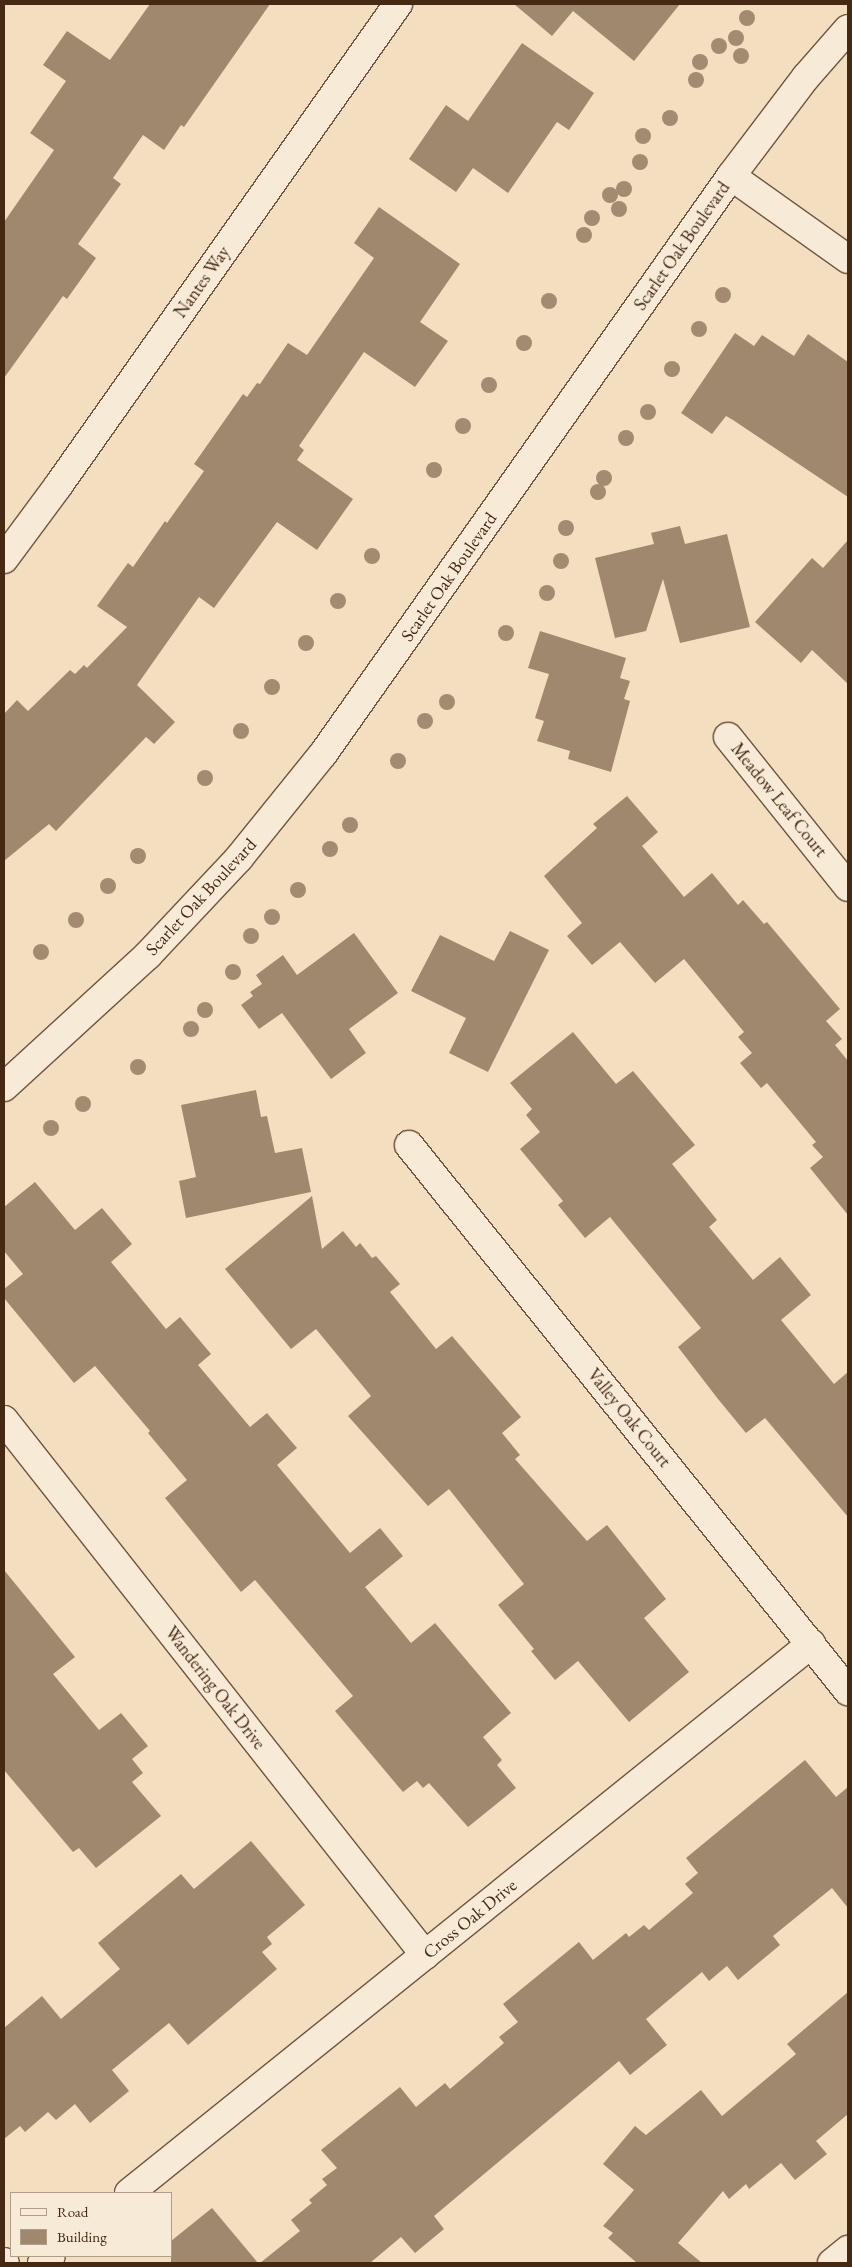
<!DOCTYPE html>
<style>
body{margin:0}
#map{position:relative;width:852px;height:2267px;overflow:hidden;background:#f3dfc0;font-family:"EB Garamond",serif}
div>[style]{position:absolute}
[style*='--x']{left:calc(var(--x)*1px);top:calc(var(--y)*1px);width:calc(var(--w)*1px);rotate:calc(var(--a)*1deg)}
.building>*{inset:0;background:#9f886d}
.roads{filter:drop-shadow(1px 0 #70563e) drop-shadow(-1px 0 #70563e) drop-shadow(0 1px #70563e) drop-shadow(0 -1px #70563e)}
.minor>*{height:28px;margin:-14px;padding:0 14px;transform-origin:14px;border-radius:14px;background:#f7ead6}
.tertiary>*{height:28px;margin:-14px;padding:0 14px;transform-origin:14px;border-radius:14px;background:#f7ead6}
.trees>*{width:16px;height:16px;margin:-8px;border-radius:50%;background:#a38b71}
span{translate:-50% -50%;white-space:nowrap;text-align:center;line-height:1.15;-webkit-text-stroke:5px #f7ead6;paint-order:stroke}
.street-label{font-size:18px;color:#452913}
.frame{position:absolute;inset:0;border:5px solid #452913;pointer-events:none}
.legend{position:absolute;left:10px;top:2192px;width:162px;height:65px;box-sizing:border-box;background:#f7ead6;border:1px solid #b09d88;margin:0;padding:6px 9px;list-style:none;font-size:15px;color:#452913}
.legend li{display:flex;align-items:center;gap:10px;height:25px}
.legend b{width:25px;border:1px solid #b09d88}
</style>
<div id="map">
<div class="building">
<i style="clip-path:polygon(150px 4px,270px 4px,184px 127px,181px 125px,164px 150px,143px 135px,113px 178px,121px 184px,78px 244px,96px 258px,67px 299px,63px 296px,4px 378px,4px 222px,54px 150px,30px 133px,66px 81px,43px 65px,67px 31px,110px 60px)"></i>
<i style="clip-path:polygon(514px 4px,680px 4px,634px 61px,573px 11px,552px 36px)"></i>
<i style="clip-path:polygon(522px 43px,594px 93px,569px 130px,557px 122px,508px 193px,473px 168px,456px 192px,409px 159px,446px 105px,468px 121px)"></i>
<i style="clip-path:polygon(379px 207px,460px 264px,420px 322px,448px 341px,415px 387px,364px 352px,299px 446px,304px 450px,297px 460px,353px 499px,317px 550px,277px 522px,214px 608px,199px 597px,137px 685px,175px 722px,154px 744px,146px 737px,56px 831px,49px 824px,4px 861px,4px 714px,17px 700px,28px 711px,70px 670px,75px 674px,84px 665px,87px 668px,127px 627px,97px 606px,128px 563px,133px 567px,165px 521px,167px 523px,204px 471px,194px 464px,243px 394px,247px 397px,257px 383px,260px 384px,288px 343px,307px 355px,374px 258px,354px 243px)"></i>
<i style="clip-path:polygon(735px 333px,754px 346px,762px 335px,794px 356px,808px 334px,848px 362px,848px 497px,733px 420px,726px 416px,712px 434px,681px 413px)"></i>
<i style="clip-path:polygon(680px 526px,685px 544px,727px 534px,750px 627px,680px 643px,663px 579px,646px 631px,615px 638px,595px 558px,654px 544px,651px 533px)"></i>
<i style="clip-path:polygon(848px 540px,848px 684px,812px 650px,801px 663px,755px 622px,812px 558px,823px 568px)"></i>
<i style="clip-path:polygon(540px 631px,626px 658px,620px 678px,630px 681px,624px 699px,630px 701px,611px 772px,568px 759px,570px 751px,537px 741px,544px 721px,535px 718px,549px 674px,528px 668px)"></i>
<i style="clip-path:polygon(627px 796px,658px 832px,642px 846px,684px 897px,712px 873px,738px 905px,743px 900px,764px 924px,767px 922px,840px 1009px,826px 1021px,842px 1039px,835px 1045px,848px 1061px,848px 1215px,810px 1168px,823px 1157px,812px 1145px,816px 1142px,767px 1083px,761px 1088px,740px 1063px,752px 1053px,738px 1037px,744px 1032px,684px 959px,655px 983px,620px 942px,592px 965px,567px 936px,582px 923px,544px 876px,597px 828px,593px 824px)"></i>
<i style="clip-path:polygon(510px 931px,549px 950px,488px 1072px,449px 1053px,466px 1018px,411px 991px,440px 935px,494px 961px)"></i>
<i style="clip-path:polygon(354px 933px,398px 993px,349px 1029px,366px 1053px,331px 1079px,282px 1013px,259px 1029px,241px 1005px,253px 996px,250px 992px,262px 984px,256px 975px,283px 955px,297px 975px)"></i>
<i style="clip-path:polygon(573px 1032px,616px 1084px,633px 1071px,695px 1145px,672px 1164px,717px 1220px,709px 1227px,753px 1280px,780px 1257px,811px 1295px,781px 1320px,834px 1384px,848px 1372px,848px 1517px,765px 1418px,746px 1433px,718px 1399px,678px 1347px,701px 1328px,610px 1217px,585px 1238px,558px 1205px,563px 1201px,520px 1149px,540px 1132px,526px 1115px,532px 1109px,510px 1083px)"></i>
<i style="clip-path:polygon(256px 1090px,261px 1117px,267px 1116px,275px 1153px,302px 1148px,311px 1192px,186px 1218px,179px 1181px,196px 1177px,181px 1105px)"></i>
<i style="clip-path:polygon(35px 1182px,75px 1230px,102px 1208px,132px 1244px,111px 1262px,166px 1329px,180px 1317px,211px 1354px,198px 1365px,250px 1427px,267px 1413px,297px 1448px,277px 1465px,350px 1553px,380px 1528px,403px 1556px,365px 1587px,411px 1643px,435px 1623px,511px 1713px,483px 1737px,502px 1760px,497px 1765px,516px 1788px,468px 1827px,429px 1783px,423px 1788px,417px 1781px,403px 1792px,397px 1785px,335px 1711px,353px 1696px,255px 1580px,241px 1592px,165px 1498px,187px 1480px,148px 1433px,150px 1431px,95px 1366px,74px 1383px,4px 1298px,4px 1289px,23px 1274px,4px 1251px,4px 1207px)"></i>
<i style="clip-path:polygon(312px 1196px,322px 1249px,343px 1231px,356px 1247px,360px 1243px,372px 1258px,376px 1256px,400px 1284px,390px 1292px,436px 1349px,452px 1336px,521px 1417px,502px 1433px,520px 1455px,515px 1459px,587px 1541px,607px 1525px,666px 1599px,644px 1618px,689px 1672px,629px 1722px,578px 1661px,555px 1680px,531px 1651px,534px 1649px,498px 1605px,524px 1584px,449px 1489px,428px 1506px,348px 1416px,371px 1396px,316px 1329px,291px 1349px,225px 1269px)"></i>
<i style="clip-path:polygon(4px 1570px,75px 1657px,53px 1674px,99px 1730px,121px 1713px,148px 1746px,132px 1759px,143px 1773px,132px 1782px,161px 1816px,96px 1868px,79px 1848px,73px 1852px,4px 1770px)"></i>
<i style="clip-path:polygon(805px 1760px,836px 1797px,848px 1787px,848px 1908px,832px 1888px,773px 1936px,780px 1945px,738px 1980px,727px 1966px,709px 1981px,702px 1972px,646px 2019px,667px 2045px,630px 2075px,619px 2061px,434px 2216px,444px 2229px,415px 2253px,401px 2237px,370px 2263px,260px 2263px,300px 2231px,291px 2220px,312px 2203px,309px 2200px,327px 2185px,322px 2179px,337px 2168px,321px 2150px,400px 2087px,416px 2107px,445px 2083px,450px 2089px,504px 2043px,499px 2037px,518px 2022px,503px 2004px,579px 1942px,593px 1960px,626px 1933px,629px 1937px,644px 1925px,649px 1930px,693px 1893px,685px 1884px,698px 1873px,686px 1858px)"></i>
<i style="clip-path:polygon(251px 1841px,305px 1905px,267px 1937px,272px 1944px,262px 1952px,277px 1969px,188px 2045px,169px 2023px,112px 2070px,129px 2091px,90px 2123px,75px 2104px,56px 2120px,48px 2112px,25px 2132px,20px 2126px,4px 2139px,4px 2028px,42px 1996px,61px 2019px,120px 1969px,98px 1943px,181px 1874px,194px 1889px)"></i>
<i style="clip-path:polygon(848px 1992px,848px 2114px,816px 2141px,827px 2154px,795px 2180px,781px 2163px,749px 2189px,746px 2184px,729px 2199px,723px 2191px,678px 2243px,702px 2263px,637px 2263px,608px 2238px,613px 2233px,603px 2226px,634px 2190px,603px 2164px,635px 2126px,646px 2135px,701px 2090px,722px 2116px,796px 2054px,787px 2044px)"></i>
<i style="clip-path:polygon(212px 2208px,258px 2263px,171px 2263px,171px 2241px)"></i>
</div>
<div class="roads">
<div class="minor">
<i style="--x:731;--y:176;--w:143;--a:35.4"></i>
<i style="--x:4;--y:559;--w:91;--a:-53.5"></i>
<i style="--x:58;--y:486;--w:590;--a:-54.8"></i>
<i style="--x:728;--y:737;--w:192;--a:51.3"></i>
<i style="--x:409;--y:1145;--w:701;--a:51.2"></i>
<i style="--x:4;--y:1420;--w:681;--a:51.8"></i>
<i style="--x:129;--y:2193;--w:876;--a:-38.83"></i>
<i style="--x:4;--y:2262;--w:1;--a:45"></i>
<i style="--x:42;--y:2263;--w:11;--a:-38"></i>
<i style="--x:832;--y:2263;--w:21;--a:-39"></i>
</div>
<div class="tertiary">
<i style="--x:4;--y:1087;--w:195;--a:-42.5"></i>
<i style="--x:148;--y:955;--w:133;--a:-46.8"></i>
<i style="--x:239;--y:858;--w:134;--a:-51.1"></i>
<i style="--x:323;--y:754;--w:707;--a:-54.78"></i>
<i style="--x:731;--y:176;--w:124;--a:-52.9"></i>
<i style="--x:806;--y:77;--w:64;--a:-48.8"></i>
</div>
</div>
<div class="trees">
<i style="left:747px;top:18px"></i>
<i style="left:736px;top:38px"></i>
<i style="left:719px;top:46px"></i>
<i style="left:741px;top:56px"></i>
<i style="left:700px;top:62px"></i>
<i style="left:696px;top:80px"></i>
<i style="left:670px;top:118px"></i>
<i style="left:643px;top:136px"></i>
<i style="left:640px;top:162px"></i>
<i style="left:624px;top:189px"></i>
<i style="left:610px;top:195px"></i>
<i style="left:619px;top:209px"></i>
<i style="left:592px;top:218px"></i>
<i style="left:584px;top:235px"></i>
<i style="left:723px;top:295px"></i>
<i style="left:549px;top:301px"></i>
<i style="left:699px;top:329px"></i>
<i style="left:524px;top:343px"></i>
<i style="left:672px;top:369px"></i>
<i style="left:489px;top:385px"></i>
<i style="left:648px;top:412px"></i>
<i style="left:463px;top:426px"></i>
<i style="left:626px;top:438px"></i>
<i style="left:434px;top:470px"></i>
<i style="left:604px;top:478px"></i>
<i style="left:598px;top:492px"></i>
<i style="left:566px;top:528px"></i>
<i style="left:372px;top:556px"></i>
<i style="left:561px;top:561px"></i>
<i style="left:547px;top:593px"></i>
<i style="left:338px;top:601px"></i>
<i style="left:506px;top:633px"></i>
<i style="left:306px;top:643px"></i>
<i style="left:272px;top:687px"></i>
<i style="left:447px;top:702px"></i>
<i style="left:425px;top:721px"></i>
<i style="left:241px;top:731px"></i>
<i style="left:398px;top:761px"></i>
<i style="left:205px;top:778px"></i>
<i style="left:350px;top:825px"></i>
<i style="left:330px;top:849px"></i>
<i style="left:138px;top:856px"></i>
<i style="left:108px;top:886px"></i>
<i style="left:298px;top:890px"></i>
<i style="left:272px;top:917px"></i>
<i style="left:76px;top:920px"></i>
<i style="left:251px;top:936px"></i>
<i style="left:41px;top:952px"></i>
<i style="left:233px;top:972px"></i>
<i style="left:205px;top:1010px"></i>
<i style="left:191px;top:1029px"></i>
<i style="left:138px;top:1067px"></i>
<i style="left:83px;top:1104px"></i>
<i style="left:51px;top:1128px"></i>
</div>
<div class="street-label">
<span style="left:682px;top:246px;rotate:-55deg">Scarlet Oak Boulevard</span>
<span style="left:202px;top:282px;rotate:-55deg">Nantes Way</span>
<span style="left:449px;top:577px;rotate:-55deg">Scarlet Oak Boulevard</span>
<span style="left:779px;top:800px;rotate:51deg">Meadow Leaf Court</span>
<span style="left:201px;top:897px;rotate:-47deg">Scarlet Oak Boulevard</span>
<span style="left:629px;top:1418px;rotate:51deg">Valley Oak Court</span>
<span style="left:215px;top:1688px;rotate:52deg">Wandering Oak Drive</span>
<span style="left:470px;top:1919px;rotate:-39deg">Cross Oak Drive</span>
</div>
<div class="frame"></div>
<ul class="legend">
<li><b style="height:6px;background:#f7ead6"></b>Road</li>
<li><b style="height:14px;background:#9f886d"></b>Building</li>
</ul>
</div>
